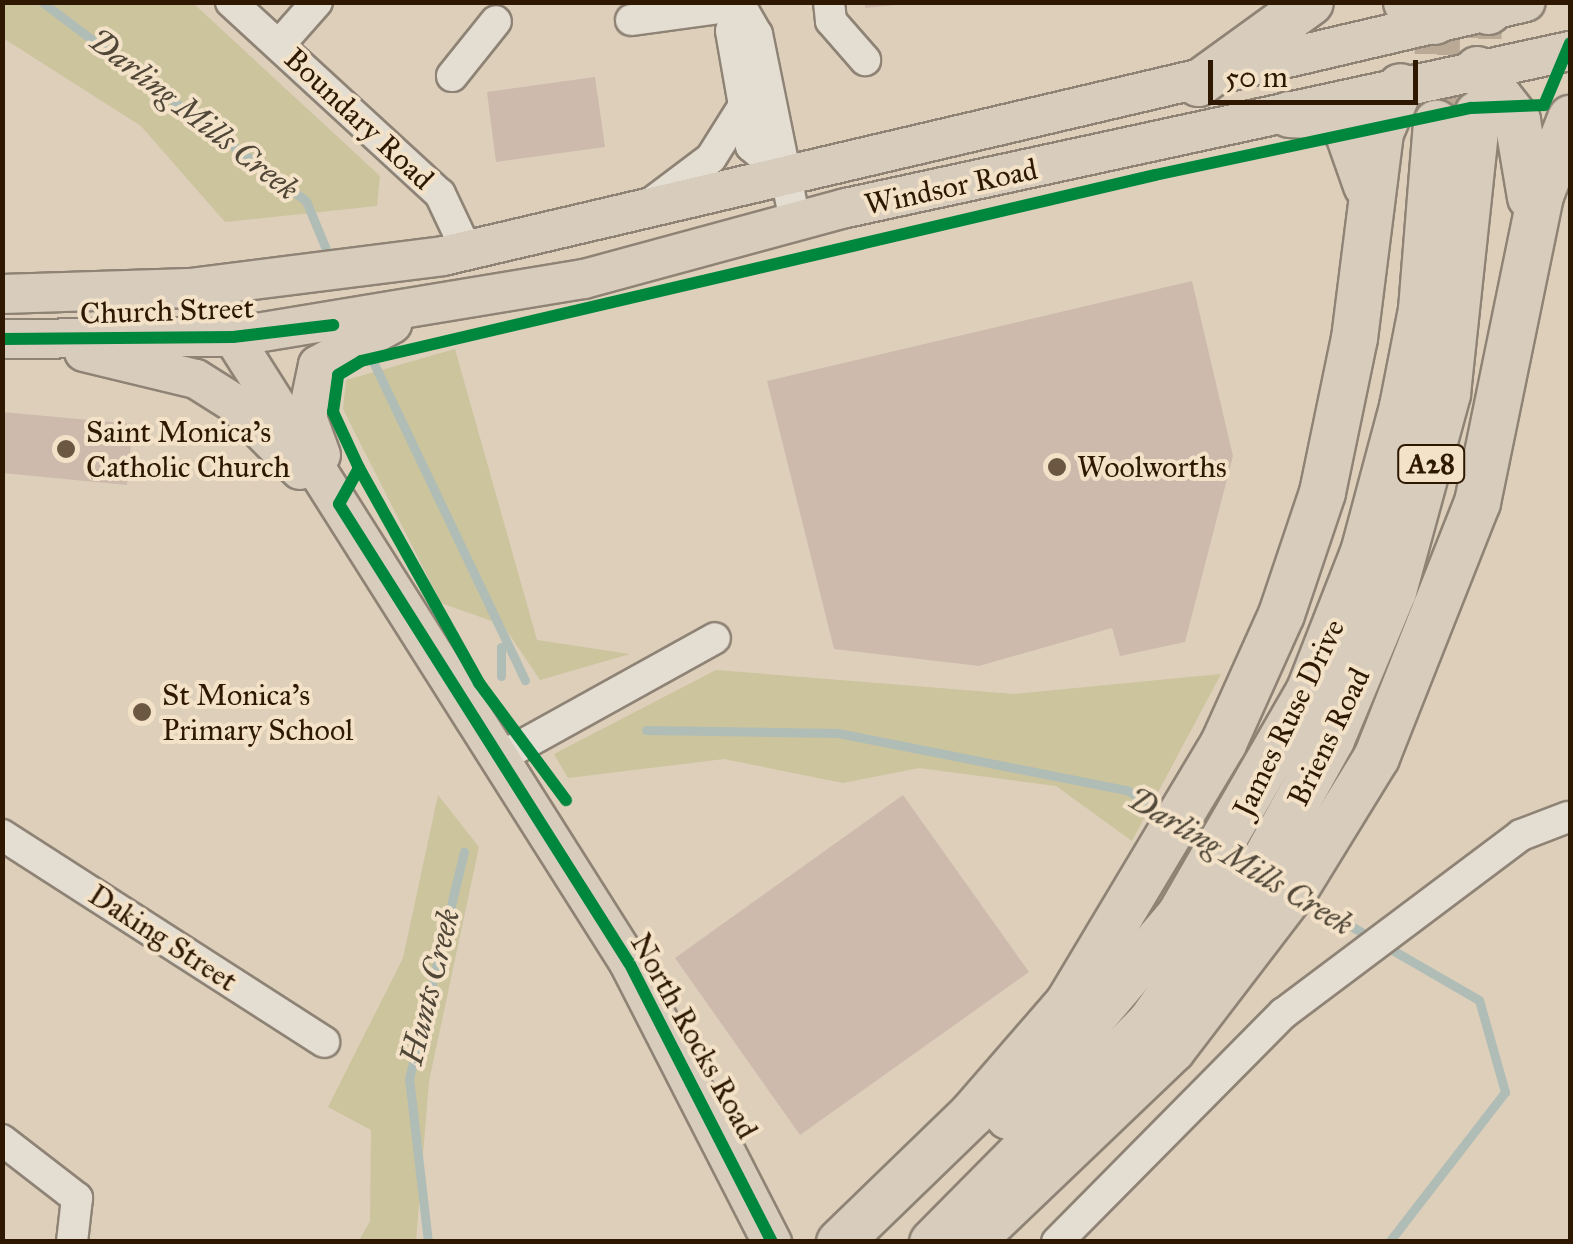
<!DOCTYPE html>
<style>
body{margin:0}
#map{position:relative;width:1573px;height:1244px;overflow:hidden;background:#ddcfba;font-family:"IM FELL Great Primer",serif}
div>[style]{position:absolute}
[style*='--x']{left:calc(var(--x)*1px);top:calc(var(--y)*1px);width:calc(var(--w)*1px);rotate:calc(var(--a)*1deg)}
.green>*{inset:0;background:#cbc49d}
.stream>*{height:9px;margin:-4.5px;padding:0 4.5px;transform-origin:4.5px;border-radius:4.5px;background:#b0bdb6}
.building>*{inset:0;background:#cdbaad}
.highway-tunnel>*{height:45px;margin-top:-22.5px;transform-origin:0;background:repeating-linear-gradient(90deg,#baaa95 0 45px,transparent 0 67px)}
.roads{filter:drop-shadow(2px 0 #8e8375) drop-shadow(-2px 0 #8e8375) drop-shadow(0 2px #8e8375) drop-shadow(0 -2px #8e8375)}
.minor>*{height:30px;margin:-15px;padding:0 15px;transform-origin:15px;border-radius:15px;background:#e4ddd2}
.major>*{height:38px;margin:-19px;padding:0 19px;transform-origin:19px;border-radius:19px;background:#d8cdbd}
.highway>*{height:45px;margin:-22.5px;padding:0 22.5px;transform-origin:22.5px;border-radius:22.5px;background:#d8cdbd}
.cycleway>*{height:12px;margin:-6px;padding:0 6px;transform-origin:6px;border-radius:6px;background:#00873e}
.dots>*{width:28px;height:28px;translate:-50% -50%;box-sizing:border-box;border:5px solid #f3e2c8;border-radius:50%}
span{translate:-50% -50%;white-space:nowrap;text-align:center;line-height:1.15;-webkit-text-stroke:8px #f3e2c8;paint-order:stroke}
.shield-label span{padding:2px 8px;background:#f3e2c8;border:2px solid;border-radius:8px;-webkit-text-stroke-width:0}
.shield-label{font-size:28px;color:#2f1802;font-weight:700}
.street-label{font-size:30px;color:#2f1802}
.poi-label{font-size:30px;color:#2f1802}
.left{translate:0 -50%;text-align:left}
.water-label{font-size:32px;color:#504738;font-style:italic}
.frame{position:absolute;inset:0;border:5px solid #2f1802;pointer-events:none}
.scale{position:absolute;left:1208px;top:60px;width:210px;height:45px;box-sizing:border-box;border:5px solid #2f1802;border-top:0;padding-left:12px;font-size:30px;line-height:35px;white-space:nowrap;color:#2f1802;-webkit-text-stroke:8px #f3e2c8;paint-order:stroke}
</style>
<div id="map">
<div class="green">
<i style="clip-path:polygon(2px 3px,193px 3px,380px 176px,377px 206px,225px 222px,141px 126px,3px 38px)"></i>
<i style="clip-path:polygon(455px 349px,537px 640px,630px 654px,540px 680px,503px 625px,441px 603px,343px 409px,346px 380px)"></i>
<i style="clip-path:polygon(716px 670px,1014px 694px,1221px 674px,1132px 841px,1056px 786px,919px 768px,843px 783px,724px 759px,568px 778px,554px 754px)"></i>
<i style="clip-path:polygon(438px 795px,479px 847px,429px 1081px,416px 1241px,359px 1241px,370px 1221px,371px 1130px,328px 1107px,403px 958px)"></i>
</div>
<div class="stream">
<i style="--x:42;--y:2;--w:331;--a:37"></i>
<i style="--x:306;--y:201;--w:65;--a:67.4"></i>
<i style="--x:367;--y:349;--w:367;--a:64.5"></i>
<i style="--x:501;--y:647;--w:29;--a:90"></i>
<i style="--x:646;--y:730;--w:192;--a:0.9"></i>
<i style="--x:838;--y:733;--w:295;--a:11.2"></i>
<i style="--x:1127;--y:790;--w:47;--a:32"></i>
<i style="--x:1304;--y:899;--w:202;--a:30"></i>
<i style="--x:1479;--y:1000;--w:96;--a:74.2"></i>
<i style="--x:1505;--y:1092;--w:190;--a:127.7"></i>
<i style="--x:428;--y:1242;--w:164;--a:-96.6"></i>
<i style="--x:409;--y:1079;--w:234;--a:-76.4"></i>
</div>
<div class="building">
<i style="clip-path:polygon(865px 2px,897px 2px,897px 5px,865px 8px)"></i>
<i style="clip-path:polygon(595px 77px,605px 147px,496px 162px,487px 92px)"></i>
<i style="clip-path:polygon(1192px 281px,1233px 456px,1185px 642px,1120px 656px,1112px 628px,979px 666px,834px 649px,767px 381px)"></i>
<i style="clip-path:polygon(2px 412px,133px 424px,127px 485px,2px 473px)"></i>
<i style="clip-path:polygon(903px 795px,1029px 972px,800px 1135px,675px 958px)"></i>
</div>
<div class="highway-tunnel">
<i style="--x:1477;--y:105;--w:103;--a:-88.3"></i>
<i style="--x:1436;--y:121;--w:119;--a:-89"></i>
</div>
<div class="roads">
<div class="minor">
<i style="--x:231;--y:2;--w:284;--a:42.6"></i>
<i style="--x:440;--y:194;--w:63;--a:64.7"></i>
<i style="--x:740;--y:2;--w:30;--a:107"></i>
<i style="--x:731;--y:31;--w:117;--a:80.1"></i>
<i style="--x:751;--y:146;--w:46;--a:40.6"></i>
<i style="--x:829;--y:2;--w:19;--a:84"></i>
<i style="--x:831;--y:21;--w:52;--a:48.9"></i>
<i style="--x:740;--y:5;--w:34;--a:60"></i>
<i style="--x:757;--y:34;--w:190;--a:78.5"></i>
<i style="--x:631;--y:20;--w:110;--a:-7.8"></i>
<i style="--x:279;--y:45;--w:57;--a:-48.5"></i>
<i style="--x:452;--y:76;--w:70;--a:-51.3"></i>
<i style="--x:650;--y:204;--w:76;--a:-37"></i>
<i style="--x:711;--y:158;--w:60;--a:-57.9"></i>
<i style="--x:497;--y:759;--w:249;--a:-29"></i>
<i style="--x:2;--y:835;--w:383;--a:32.7"></i>
<i style="--x:2;--y:1140;--w:95;--a:37.7"></i>
<i style="--x:77;--y:1198;--w:44;--a:96.5"></i>
<i style="--x:1057;--y:1242;--w:322;--a:-45.3"></i>
<i style="--x:1284;--y:1013;--w:296;--a:-36.9"></i>
<i style="--x:1521;--y:835;--w:50;--a:-21"></i>
</div>
<div class="major">
<i style="--x:2;--y:294;--w:188;--a:-1.8"></i>
<i style="--x:190;--y:288;--w:255;--a:-7.2"></i>
<i style="--x:443;--y:256;--w:1112;--a:-13.2"></i>
<i style="--x:229;--y:317;--w:20;--a:79"></i>
<i style="--x:233;--y:337;--w:741;--a:57.68"></i>
<i style="--x:629;--y:963;--w:314;--a:62.9"></i>
<i style="--x:2;--y:339;--w:231;--a:-0.5"></i>
<i style="--x:233;--y:337;--w:356;--a:-9.4"></i>
<i style="--x:584;--y:279;--w:271;--a:-15.2"></i>
<i style="--x:846;--y:208;--w:741;--a:-12.24"></i>
<i style="--x:84;--y:352;--w:115;--a:13.6"></i>
<i style="--x:196;--y:379;--w:45;--a:32.3"></i>
<i style="--x:234;--y:403;--w:94;--a:45.4"></i>
<i style="--x:321;--y:455;--w:40;--a:-110.2"></i>
<i style="--x:307;--y:417;--w:53;--a:-78.1"></i>
<i style="--x:318;--y:365;--w:85;--a:-29"></i>
</div>
<div class="highway">
<i style="--x:1406;--y:2;--w:34;--a:34"></i>
<i style="--x:1488;--y:11;--w:12;--a:-48"></i>
<i style="--x:1477;--y:69;--w:65;--a:51.9"></i>
<i style="--x:1517;--y:120;--w:78;--a:80.4"></i>
<i style="--x:1198;--y:83;--w:138;--a:-35.9"></i>
<i style="--x:1289;--y:114;--w:36;--a:3"></i>
<i style="--x:1325;--y:116;--w:24;--a:30"></i>
<i style="--x:1346;--y:128;--w:60;--a:70.7"></i>
<i style="--x:1008;--y:1116;--w:264;--a:-49.6"></i>
<i style="--x:1179;--y:915;--w:258;--a:-60"></i>
<i style="--x:1308;--y:692;--w:150;--a:-68.6"></i>
<i style="--x:1363;--y:552;--w:151;--a:-75"></i>
<i style="--x:1402;--y:406;--w:99;--a:-78.9"></i>
<i style="--x:1421;--y:309;--w:187;--a:-85.4"></i>
<i style="--x:839;--y:1242;--w:185;--a:-44.1"></i>
<i style="--x:972;--y:1113;--w:147;--a:-49.1"></i>
<i style="--x:1068;--y:1002;--w:302;--a:-59.1"></i>
<i style="--x:1223;--y:743;--w:141;--a:-65.8"></i>
<i style="--x:1281;--y:614;--w:129;--a:-71.4"></i>
<i style="--x:1322;--y:492;--w:157;--a:-78.3"></i>
<i style="--x:1354;--y:338;--w:208;--a:-82.8"></i>
<i style="--x:1380;--y:132;--w:50;--a:-66.5"></i>
<i style="--x:932;--y:1242;--w:308;--a:-45.3"></i>
<i style="--x:1149;--y:1023;--w:195;--a:-54.6"></i>
<i style="--x:1262;--y:864;--w:143;--a:-61.1"></i>
<i style="--x:1331;--y:739;--w:160;--a:-67.3"></i>
<i style="--x:1393;--y:591;--w:205;--a:-74.7"></i>
<i style="--x:1447;--y:393;--w:281;--a:-83.9"></i>
<i style="--x:970;--y:1242;--w:279;--a:-43.7"></i>
<i style="--x:1172;--y:1049;--w:204;--a:-52.6"></i>
<i style="--x:1296;--y:887;--w:153;--a:-58.4"></i>
<i style="--x:1376;--y:757;--w:274;--a:-68.4"></i>
<i style="--x:1477;--y:502;--w:313;--a:-78.4"></i>
<i style="--x:1540;--y:195;--w:83;--a:-68.7"></i>
</div>
</div>
<div class="cycleway">
<i style="--x:2;--y:339;--w:231;--a:-0.5"></i>
<i style="--x:233;--y:337;--w:101;--a:-6.8"></i>
<i style="--x:359;--y:468;--w:246;--a:60.8"></i>
<i style="--x:479;--y:683;--w:146;--a:53.4"></i>
<i style="--x:772;--y:1242;--w:314;--a:-117.1"></i>
<i style="--x:629;--y:963;--w:543;--a:-122.29"></i>
<i style="--x:339;--y:504;--w:41;--a:-60.9"></i>
<i style="--x:359;--y:468;--w:62;--a:-114.9"></i>
<i style="--x:333;--y:412;--w:37;--a:-82"></i>
<i style="--x:338;--y:375;--w:27;--a:-31"></i>
<i style="--x:361;--y:361;--w:815;--a:-13.18"></i>
<i style="--x:1155;--y:175;--w:323;--a:-12"></i>
<i style="--x:1471;--y:108;--w:73;--a:-2.4"></i>
<i style="--x:1544;--y:105;--w:67;--a:-67.2"></i>
</div>
<div class="dots">
<i style="left:66px;top:449px;background:#6c5842"></i>
<i style="left:1057px;top:467px;background:#6c5842"></i>
<i style="left:142px;top:712px;background:#6c5842"></i>
</div>
<div class="shield-label">
<span style="left:1431px;top:464px">A28</span>
</div>
<div class="street-label">
<span style="left:359px;top:119px;rotate:43deg">Boundary Road</span>
<span style="left:951px;top:187px;rotate:-12deg">Windsor Road</span>
<span style="left:167px;top:311px;rotate:-2deg">Church Street</span>
<span style="left:1289px;top:718px;rotate:-64deg">James Ruse Drive</span>
<span style="left:1329px;top:737px;rotate:-64deg">Briens Road</span>
<span style="left:163px;top:938px;rotate:33deg">Daking Street</span>
<span style="left:694px;top:1036px;rotate:61deg">North Rocks Road</span>
</div>
<div class="poi-label">
<span class="left" style="left:86px;top:449px">Saint Monica's<br>Catholic Church</span>
<span class="left" style="left:1077px;top:467px">Woolworths</span>
<span class="left" style="left:162px;top:712px">St Monica's<br>Primary School</span>
</div>
<div class="water-label">
<span style="left:193px;top:115px;rotate:38deg">Darling Mills Creek</span>
<span style="left:1240px;top:862px;rotate:31deg">Darling Mills Creek</span>
<span style="left:431px;top:987px;rotate:-76deg">Hunts Creek</span>
</div>
<div class="frame"></div>
<div class="scale">50 m</div>
</div>
